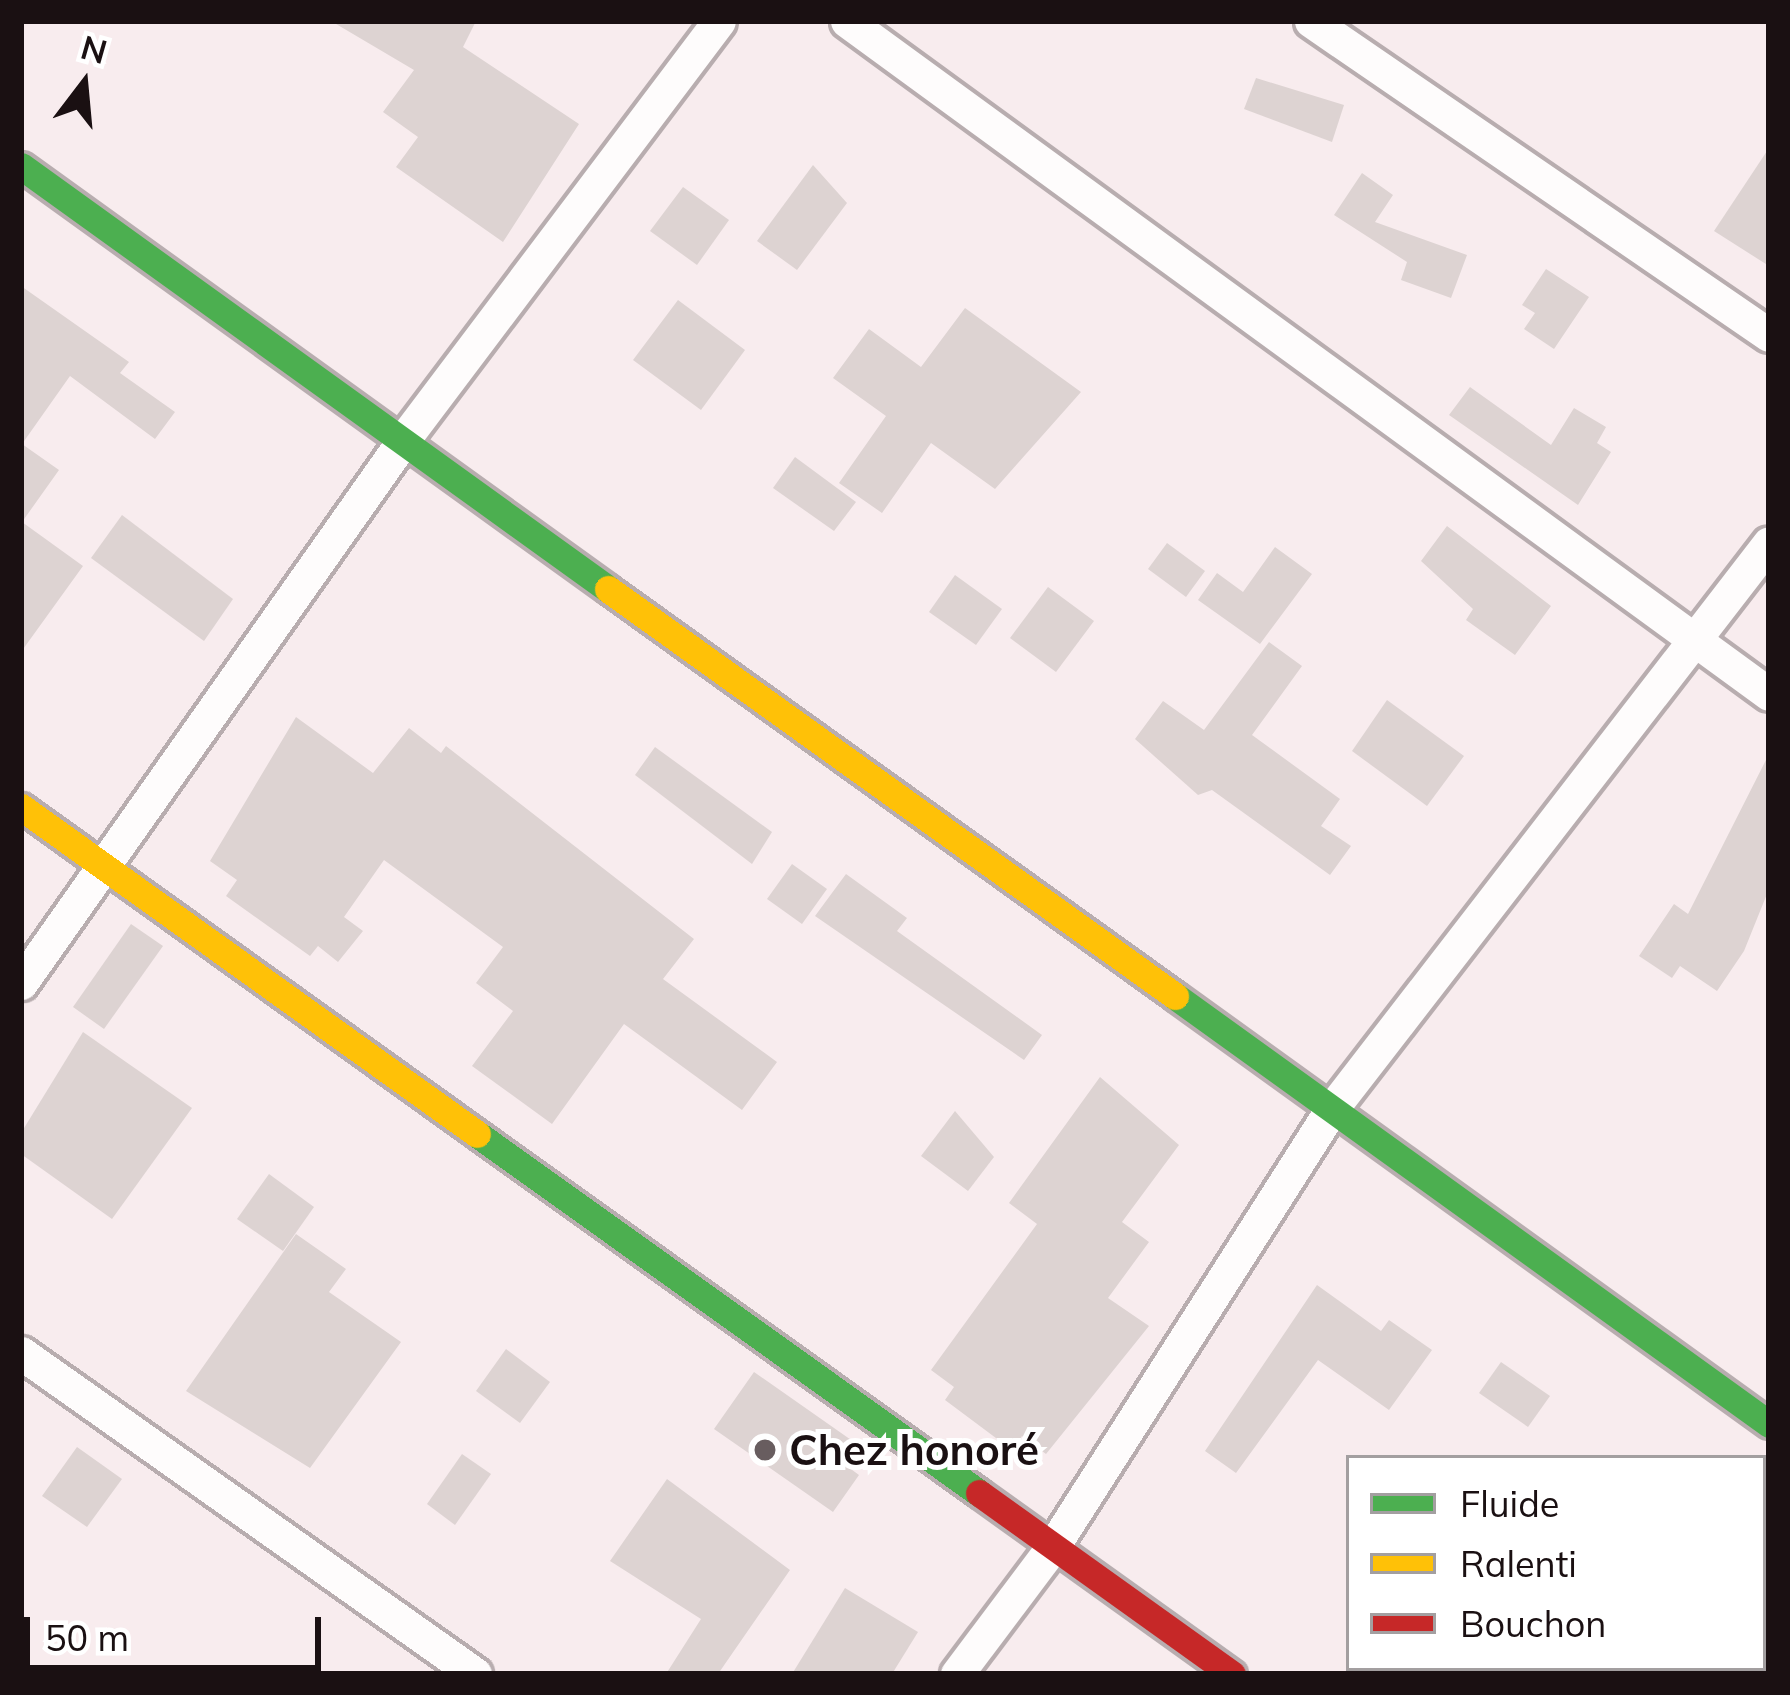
<!DOCTYPE html>
<meta charset="utf-8">
<style>
body{margin:0}
#map{position:relative;width:1790px;height:1695px;overflow:hidden;background:#f8ecee;font-family:Mulish,sans-serif}
div>[style]{position:absolute}
[style*='--x']{left:calc(var(--x)*1px);top:calc(var(--y)*1px);width:calc(var(--w)*1px);rotate:calc(var(--a)*1deg)}
.building>*{inset:0;background:#ddd3d2}
.roads{filter:drop-shadow(3px 0 #b8adaf) drop-shadow(-3px 0 #b8adaf) drop-shadow(0 3px #b8adaf) drop-shadow(0 -3px #b8adaf)}
.street>*{height:33px;margin:-16.5px;padding:0 16.5px;transform-origin:16.5px;border-radius:16.5px;background:#fefcfc}
.fast>*{height:27px;margin:-13.5px;padding:0 13.5px;transform-origin:13.5px;border-radius:13.5px;background:#4caf50}
.slow>*{height:27px;margin:-13.5px;padding:0 13.5px;transform-origin:13.5px;border-radius:13.5px;background:#ffc107}
.jam>*{height:27px;margin:-13.5px;padding:0 13.5px;transform-origin:13.5px;border-radius:13.5px;background:#c62828}
.dots>*{width:33px;height:33px;translate:-50% -50%;box-sizing:border-box;border:6px solid #fff;border-radius:50%}
span{translate:-50% -50%;white-space:nowrap;text-align:center;line-height:1.15;-webkit-text-stroke:10px #fff;paint-order:stroke}
.poi-label{font-size:42px;color:#1a1012;font-weight:700}
.left{translate:0 -50%;text-align:left}
.frame{position:absolute;inset:0;border:24px solid #1a1012;pointer-events:none}
.legend{position:absolute;left:1346px;top:1455px;width:420px;height:216px;box-sizing:border-box;background:#fff;border:3px solid #a39fa0;margin:0;padding:15px 21px;list-style:none;font-size:36px;color:#1a1012}
.legend li{display:flex;align-items:center;gap:24px;height:60px}
.legend b{width:60px;border:3px solid #a39fa0}
.north{position:absolute;left:24px;top:24px;width:120px;height:120px;-webkit-text-stroke:9px #fff;paint-order:stroke;rotate:16deg;font-size:33px;font-weight:700;line-height:48px;text-align:center;color:#1a1012}
.north::after{content:'';display:block;margin:auto;width:42px;height:54px;background:#1a1012;clip-path:polygon(50% 0,100% 100%,50% 72%,0 100%)}
.scale{position:absolute;left:24px;top:1617px;width:297px;height:54px;box-sizing:border-box;border:6px solid #1a1012;border-top:0;padding-left:15px;font-size:36px;line-height:42px;white-space:nowrap;color:#1a1012;-webkit-text-stroke:9px #fff;paint-order:stroke}
</style>
<div id="map">
<div class="building">
<i style="clip-path:polygon(331px 21px,476px 21px,463px 47px,579px 124px,503px 242px,396px 167px,418px 137px,383px 112px,414px 70px)"></i>
<i style="clip-path:polygon(1256px 78px,1344px 105px,1332px 142px,1244px 109px)"></i>
<i style="clip-path:polygon(1769px 148px,1769px 266px,1714px 231px)"></i>
<i style="clip-path:polygon(813px 165px,847px 203px,797px 270px,757px 241px)"></i>
<i style="clip-path:polygon(1362px 173px,1393px 195px,1375px 222px,1467px 255px,1451px 298px,1401px 280px,1407px 262px,1334px 215px)"></i>
<i style="clip-path:polygon(683px 187px,729px 220px,697px 265px,650px 231px)"></i>
<i style="clip-path:polygon(1546px 269px,1589px 297px,1554px 349px,1524px 329px,1535px 313px,1522px 305px)"></i>
<i style="clip-path:polygon(21px 286px,129px 362px,120px 373px,175px 412px,155px 439px,70px 376px,22px 444px,59px 470px,22px 522px,83px 566px,21px 652px)"></i>
<i style="clip-path:polygon(678px 300px,745px 350px,701px 410px,633px 360px)"></i>
<i style="clip-path:polygon(965px 308px,1081px 392px,995px 489px,931px 443px,882px 513px,839px 483px,886px 416px,833px 378px,869px 329px,921px 367px)"></i>
<i style="clip-path:polygon(1470px 387px,1551px 445px,1574px 408px,1606px 427px,1597px 443px,1611px 452px,1578px 505px,1449px 415px)"></i>
<i style="clip-path:polygon(795px 457px,856px 502px,834px 531px,773px 488px)"></i>
<i style="clip-path:polygon(122px 515px,233px 599px,204px 641px,91px 558px)"></i>
<i style="clip-path:polygon(1447px 526px,1551px 606px,1515px 655px,1466px 620px,1473px 609px,1421px 561px)"></i>
<i style="clip-path:polygon(1167px 543px,1205px 571px,1186px 597px,1148px 569px)"></i>
<i style="clip-path:polygon(1275px 547px,1312px 574px,1260px 644px,1198px 600px,1217px 573px,1243px 592px)"></i>
<i style="clip-path:polygon(955px 575px,1002px 609px,976px 645px,929px 612px)"></i>
<i style="clip-path:polygon(1048px 587px,1094px 621px,1056px 672px,1010px 638px)"></i>
<i style="clip-path:polygon(1269px 642px,1302px 666px,1252px 735px,1340px 799px,1321px 826px,1351px 846px,1330px 875px,1212px 790px,1198px 795px,1135px 739px,1163px 701px,1204px 730px)"></i>
<i style="clip-path:polygon(1387px 700px,1464px 756px,1427px 806px,1352px 751px)"></i>
<i style="clip-path:polygon(296px 717px,373px 773px,409px 728px,441px 753px,446px 746px,694px 939px,663px 979px,777px 1062px,742px 1110px,624px 1024px,552px 1124px,472px 1066px,513px 1011px,476px 983px,503px 947px,384px 860px,344px 917px,363px 931px,338px 962px,318px 946px,310px 956px,226px 896px,237px 880px,210px 861px)"></i>
<i style="clip-path:polygon(655px 747px,772px 832px,752px 864px,635px 775px)"></i>
<i style="clip-path:polygon(1769px 754px,1769px 889px,1744px 951px,1717px 991px,1680px 966px,1672px 978px,1639px 956px,1674px 904px,1688px 914px)"></i>
<i style="clip-path:polygon(792px 864px,827px 889px,802px 924px,767px 899px)"></i>
<i style="clip-path:polygon(846px 874px,907px 918px,897px 931px,1042px 1035px,1024px 1060px,815px 916px)"></i>
<i style="clip-path:polygon(131px 924px,163px 946px,104px 1029px,73px 1007px)"></i>
<i style="clip-path:polygon(83px 1032px,192px 1108px,112px 1219px,21px 1154px,21px 1133px)"></i>
<i style="clip-path:polygon(1100px 1077px,1179px 1145px,1122px 1222px,1149px 1242px,1108px 1298px,1149px 1326px,1046px 1454px,1022px 1436px,1012px 1450px,945px 1400px,954px 1387px,931px 1370px,1037px 1224px,1009px 1203px)"></i>
<i style="clip-path:polygon(955px 1111px,994px 1157px,968px 1191px,921px 1156px)"></i>
<i style="clip-path:polygon(269px 1174px,314px 1207px,283px 1251px,237px 1219px)"></i>
<i style="clip-path:polygon(296px 1234px,346px 1269px,329px 1292px,401px 1342px,310px 1468px,186px 1391px)"></i>
<i style="clip-path:polygon(1317px 1285px,1381px 1331px,1389px 1320px,1432px 1350px,1389px 1410px,1318px 1360px,1236px 1473px,1205px 1451px)"></i>
<i style="clip-path:polygon(506px 1349px,550px 1382px,520px 1423px,476px 1391px)"></i>
<i style="clip-path:polygon(1501px 1362px,1550px 1396px,1528px 1427px,1479px 1393px)"></i>
<i style="clip-path:polygon(754px 1372px,854px 1442px,840px 1461px,859px 1475px,833px 1512px,714px 1429px)"></i>
<i style="clip-path:polygon(77px 1447px,122px 1479px,87px 1527px,42px 1496px)"></i>
<i style="clip-path:polygon(462px 1454px,491px 1474px,455px 1525px,427px 1504px)"></i>
<i style="clip-path:polygon(667px 1479px,790px 1570px,718px 1674px,666px 1674px,701px 1619px,610px 1561px)"></i>
<i style="clip-path:polygon(845px 1588px,918px 1632px,892px 1674px,792px 1674px)"></i>
</div>
<div class="roads">
<div class="street">
<i style="--x:847;--y:21;--w:1141;--a:36.13"></i>
<i style="--x:1311;--y:21;--w:555;--a:34.43"></i>
<i style="--x:21;--y:983;--w:670;--a:-54.84"></i>
<i style="--x:407;--y:435;--w:518;--a:-53"></i>
<i style="--x:21;--y:1353;--w:556;--a:35.26"></i>
<i style="--x:957;--y:1674;--w:161;--a:-53.1"></i>
<i style="--x:1054;--y:1545;--w:516;--a:-57.51"></i>
<i style="--x:1331;--y:1110;--w:716;--a:-52.31"></i>
</div>
<div class="fast">
<i style="--x:21;--y:166;--w:724;--a:35.78"></i>
<i style="--x:1175;--y:996;--w:732;--a:35.77"></i>
<i style="--x:477;--y:1134;--w:617;--a:35.57"></i>
</div>
<div class="slow">
<i style="--x:608;--y:589;--w:698;--a:35.67"></i>
<i style="--x:21;--y:807;--w:561;--a:35.64"></i>
</div>
<div class="jam">
<i style="--x:979;--y:1493;--w:311;--a:35.6"></i>
</div>
</div>
<div class="dots">
<i style="left:765px;top:1450px;background:#685d5f"></i>
</div>
<div class="poi-label">
<span class="left" style="left:789px;top:1450px">Chez honoré</span>
</div>
<div class="frame"></div>
<ul class="legend">
<li><b style="height:15px;background:#4caf50"></b>Fluide</li>
<li><b style="height:15px;background:#ffc107"></b>Ralenti</li>
<li><b style="height:15px;background:#c62828"></b>Bouchon</li>
</ul>
<div class="north">N</div>
<div class="scale">50 m</div>
</div>
